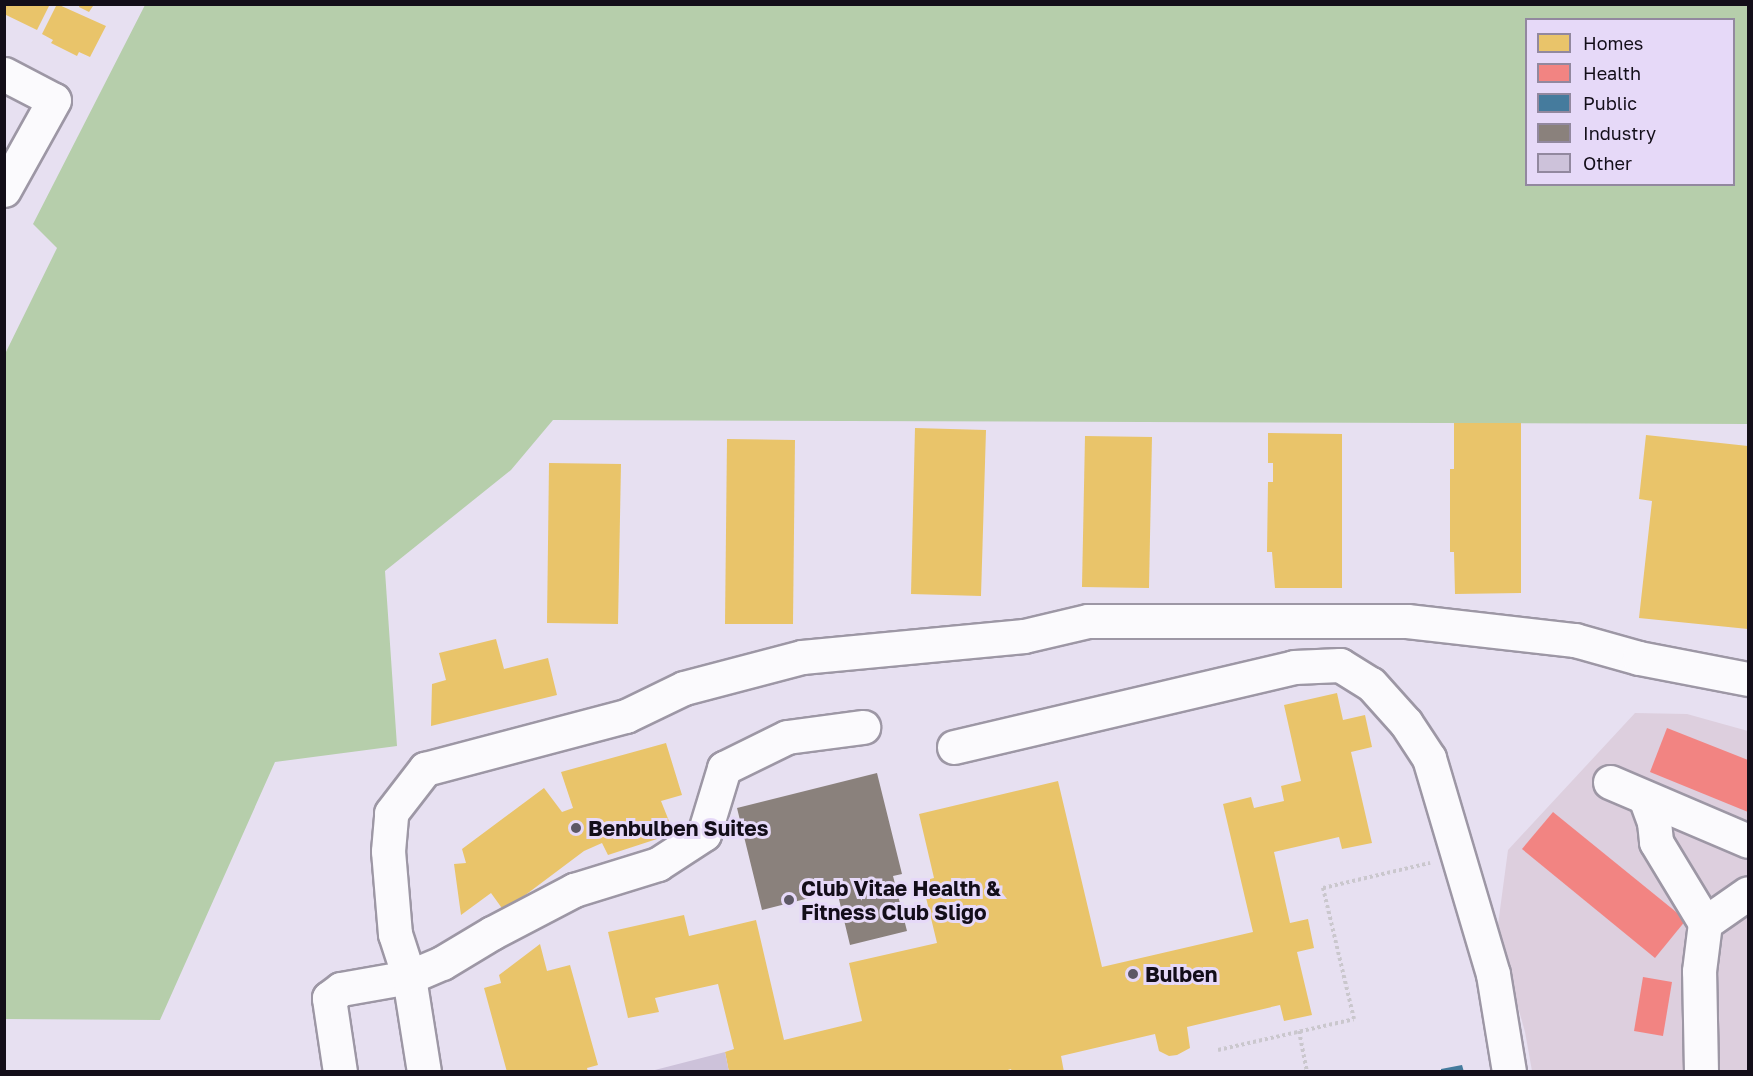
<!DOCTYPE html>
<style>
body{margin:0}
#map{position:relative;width:1753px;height:1076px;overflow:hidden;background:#e7e0f1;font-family:"Golos Text",sans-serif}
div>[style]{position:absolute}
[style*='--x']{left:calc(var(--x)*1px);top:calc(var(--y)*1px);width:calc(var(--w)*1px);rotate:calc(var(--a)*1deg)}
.medical>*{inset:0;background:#ddcfde}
.green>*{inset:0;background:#b6ceab}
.homes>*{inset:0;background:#e9c46a}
.health>*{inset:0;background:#f28482}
.public>*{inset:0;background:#457b9d}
.industry>*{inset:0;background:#8a817c}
.building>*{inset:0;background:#cdc2da}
.path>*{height:4px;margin-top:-2px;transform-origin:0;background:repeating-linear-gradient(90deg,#cac7cd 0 3px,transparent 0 6px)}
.roads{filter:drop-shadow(2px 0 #9d97a5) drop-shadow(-2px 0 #9d97a5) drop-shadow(0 2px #9d97a5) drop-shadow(0 -2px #9d97a5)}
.minor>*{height:33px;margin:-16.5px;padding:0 16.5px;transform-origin:16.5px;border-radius:16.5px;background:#fbfafd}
.dots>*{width:16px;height:16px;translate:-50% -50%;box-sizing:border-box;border:3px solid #e6d9f8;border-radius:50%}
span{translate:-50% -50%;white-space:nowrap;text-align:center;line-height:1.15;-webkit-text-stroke:6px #e6d9f8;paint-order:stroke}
.poi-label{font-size:21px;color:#130e19;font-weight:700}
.left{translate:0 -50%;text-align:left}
.frame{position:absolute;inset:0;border:6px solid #130e19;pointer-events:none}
.legend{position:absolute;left:1525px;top:18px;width:210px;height:168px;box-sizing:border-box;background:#e6d9f8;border:2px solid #92889f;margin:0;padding:8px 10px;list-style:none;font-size:18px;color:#130e19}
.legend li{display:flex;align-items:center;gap:12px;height:30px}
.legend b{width:30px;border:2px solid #92889f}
</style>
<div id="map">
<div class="medical">
<i style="clip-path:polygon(1635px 713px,1687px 714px,1748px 731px,1748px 1071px,1532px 1071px,1525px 1032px,1497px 932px,1508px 850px)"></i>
</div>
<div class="green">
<i style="clip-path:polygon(evenodd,145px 5px,1748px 5px,1748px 424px,553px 420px,511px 470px,385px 571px,397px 746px,275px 762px,160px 1020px,5px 1019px,4px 356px,57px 248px,33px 224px,145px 5px,1526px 20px,1734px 20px,1734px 184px,1526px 184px,1526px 20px)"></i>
</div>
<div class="homes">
<i style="clip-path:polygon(4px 4px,50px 4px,37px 30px,4px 14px)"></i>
<i style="clip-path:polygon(57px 4px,106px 26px,90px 57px,79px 52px,77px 56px,51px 43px,53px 40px,42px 34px)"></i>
<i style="clip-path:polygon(80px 4px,90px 4px,93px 6px,89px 12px,79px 7px)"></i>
<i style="clip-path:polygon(1454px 423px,1521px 423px,1521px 593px,1455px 594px,1454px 552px,1450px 552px,1450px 469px,1454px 469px)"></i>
<i style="clip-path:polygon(915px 428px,986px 430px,981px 596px,911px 594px)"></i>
<i style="clip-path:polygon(1268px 433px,1342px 434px,1342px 588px,1275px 588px,1272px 552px,1267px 552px,1268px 482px,1273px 482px,1273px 463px,1268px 463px)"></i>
<i style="clip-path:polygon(1646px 435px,1748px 446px,1748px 629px,1639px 618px,1652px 501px,1639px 499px)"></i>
<i style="clip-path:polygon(1085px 436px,1152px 437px,1149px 588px,1082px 587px)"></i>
<i style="clip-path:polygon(727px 439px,795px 440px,793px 624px,725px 624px)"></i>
<i style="clip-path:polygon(549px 463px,621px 464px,618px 624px,547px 623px)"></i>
<i style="clip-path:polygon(496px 639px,504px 669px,548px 658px,557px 695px,431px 726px,432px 684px,446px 680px,439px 653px)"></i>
<i style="clip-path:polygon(1337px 693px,1343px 720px,1365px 715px,1372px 747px,1351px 752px,1372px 843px,1342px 849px,1339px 837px,1274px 852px,1290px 923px,1308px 919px,1314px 948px,1297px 952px,1312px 1015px,1284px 1021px,1280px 1005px,1187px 1027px,1190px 1048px,1177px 1055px,1169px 1056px,1159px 1051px,1155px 1034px,1061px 1056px,1064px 1072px,1012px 1072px,1011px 1069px,1001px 1072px,729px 1072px,725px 1052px,734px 1049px,718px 984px,655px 998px,659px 1012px,628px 1018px,608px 932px,684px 915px,689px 936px,756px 920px,784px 1040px,862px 1021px,849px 963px,937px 943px,922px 881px,934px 878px,919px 814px,1058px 781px,1102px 967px,1253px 932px,1223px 804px,1251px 797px,1254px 808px,1284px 801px,1281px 786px,1301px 781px,1284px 705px)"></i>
<i style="clip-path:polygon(666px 743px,682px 795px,661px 801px,671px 826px,654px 831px,660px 838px,608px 855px,602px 843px,584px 851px,504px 911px,491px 893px,461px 915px,454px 864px,466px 863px,462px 849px,544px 788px,562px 812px,573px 808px,561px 772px)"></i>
<i style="clip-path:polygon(540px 944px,547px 971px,570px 965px,598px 1065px,587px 1068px,588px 1072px,507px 1072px,484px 988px,501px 983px,499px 975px)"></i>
</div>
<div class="health">
<i style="clip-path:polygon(1667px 728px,1748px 760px,1748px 812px,1650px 772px)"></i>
<i style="clip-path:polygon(1553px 812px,1686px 920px,1655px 958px,1522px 849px)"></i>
<i style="clip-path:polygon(1643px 977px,1672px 982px,1663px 1036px,1634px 1031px)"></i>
</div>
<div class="public">
<i style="clip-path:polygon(1462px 1065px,1464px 1072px,1441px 1072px,1441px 1069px)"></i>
</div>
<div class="industry">
<i style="clip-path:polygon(877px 773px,902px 874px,893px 876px,907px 931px,850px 945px,837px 891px,762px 910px,737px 808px)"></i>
</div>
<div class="building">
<i style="clip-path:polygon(725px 1052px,729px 1072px,651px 1072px,651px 1071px)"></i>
</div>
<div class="path">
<i style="--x:1299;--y:1031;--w:42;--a:79"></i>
<i style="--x:1218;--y:1050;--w:139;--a:-12.8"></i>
<i style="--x:1354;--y:1019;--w:135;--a:-103.3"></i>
<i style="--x:1323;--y:888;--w:110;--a:-13.2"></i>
</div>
<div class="roads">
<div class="minor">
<i style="--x:4;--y:74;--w:56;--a:27.5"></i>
<i style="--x:54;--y:100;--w:103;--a:119.1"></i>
<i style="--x:954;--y:747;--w:349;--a:-13.2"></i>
<i style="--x:1294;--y:667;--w:46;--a:-2.5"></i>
<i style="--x:1340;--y:665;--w:36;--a:32"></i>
<i style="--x:1371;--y:684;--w:52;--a:48.1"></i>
<i style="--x:1406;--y:723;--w:42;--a:56.7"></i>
<i style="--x:1429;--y:758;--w:225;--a:73.5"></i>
<i style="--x:1493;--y:974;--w:99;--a:80.7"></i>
<i style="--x:1610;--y:782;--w:150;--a:23.1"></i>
<i style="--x:1646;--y:800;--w:23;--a:70"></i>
<i style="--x:1654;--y:822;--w:20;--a:84"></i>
<i style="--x:1656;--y:842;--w:95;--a:58.8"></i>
<i style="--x:340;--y:1072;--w:75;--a:-98.5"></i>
<i style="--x:329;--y:998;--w:15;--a:-37"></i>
<i style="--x:341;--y:989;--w:69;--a:-10"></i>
<i style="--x:409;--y:977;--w:36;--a:-23"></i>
<i style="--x:442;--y:963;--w:58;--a:-31"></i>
<i style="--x:492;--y:933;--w:93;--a:-27.7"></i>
<i style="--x:574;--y:890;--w:88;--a:-17.2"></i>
<i style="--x:658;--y:864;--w:55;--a:-33.1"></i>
<i style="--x:704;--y:834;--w:69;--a:-73.1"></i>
<i style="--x:724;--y:768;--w:70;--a:-26.2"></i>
<i style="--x:787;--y:737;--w:77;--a:-7.5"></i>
<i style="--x:424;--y:1072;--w:96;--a:-99"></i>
<i style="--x:409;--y:977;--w:45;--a:-108"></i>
<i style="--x:395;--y:934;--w:83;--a:-94.8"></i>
<i style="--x:388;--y:851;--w:38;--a:-85"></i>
<i style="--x:391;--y:813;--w:56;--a:-52.3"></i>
<i style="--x:425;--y:769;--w:208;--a:-14.8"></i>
<i style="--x:626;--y:716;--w:64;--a:-25.8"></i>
<i style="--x:684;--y:688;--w:122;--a:-14.7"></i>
<i style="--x:802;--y:657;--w:223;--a:-5.4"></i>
<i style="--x:1024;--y:636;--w:66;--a:-13.2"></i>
<i style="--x:1088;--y:621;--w:319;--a:0"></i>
<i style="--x:1407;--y:621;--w:169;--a:6.5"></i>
<i style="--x:1575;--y:640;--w:66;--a:15.7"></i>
<i style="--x:1639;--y:658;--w:111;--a:10.9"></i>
<i style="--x:1701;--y:1072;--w:101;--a:-91.1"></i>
<i style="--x:1699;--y:971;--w:48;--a:-82.9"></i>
<i style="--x:1705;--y:923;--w:52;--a:-34.9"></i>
</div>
</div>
<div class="dots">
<i style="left:576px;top:828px;background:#5d5865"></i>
<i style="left:789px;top:900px;background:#5d5865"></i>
<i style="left:1133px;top:974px;background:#5d5865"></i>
</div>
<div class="poi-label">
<span class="left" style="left:588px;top:828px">Benbulben Suites</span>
<span class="left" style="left:801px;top:900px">Club Vitae Health &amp;<br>Fitness Club Sligo</span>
<span class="left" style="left:1145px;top:974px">Bulben</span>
</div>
<div class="frame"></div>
<ul class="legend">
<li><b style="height:16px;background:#e9c46a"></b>Homes</li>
<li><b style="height:16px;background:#f28482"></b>Health</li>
<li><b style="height:16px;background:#457b9d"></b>Public</li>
<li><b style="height:16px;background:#8a817c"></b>Industry</li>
<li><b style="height:16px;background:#cdc2da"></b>Other</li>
</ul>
</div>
